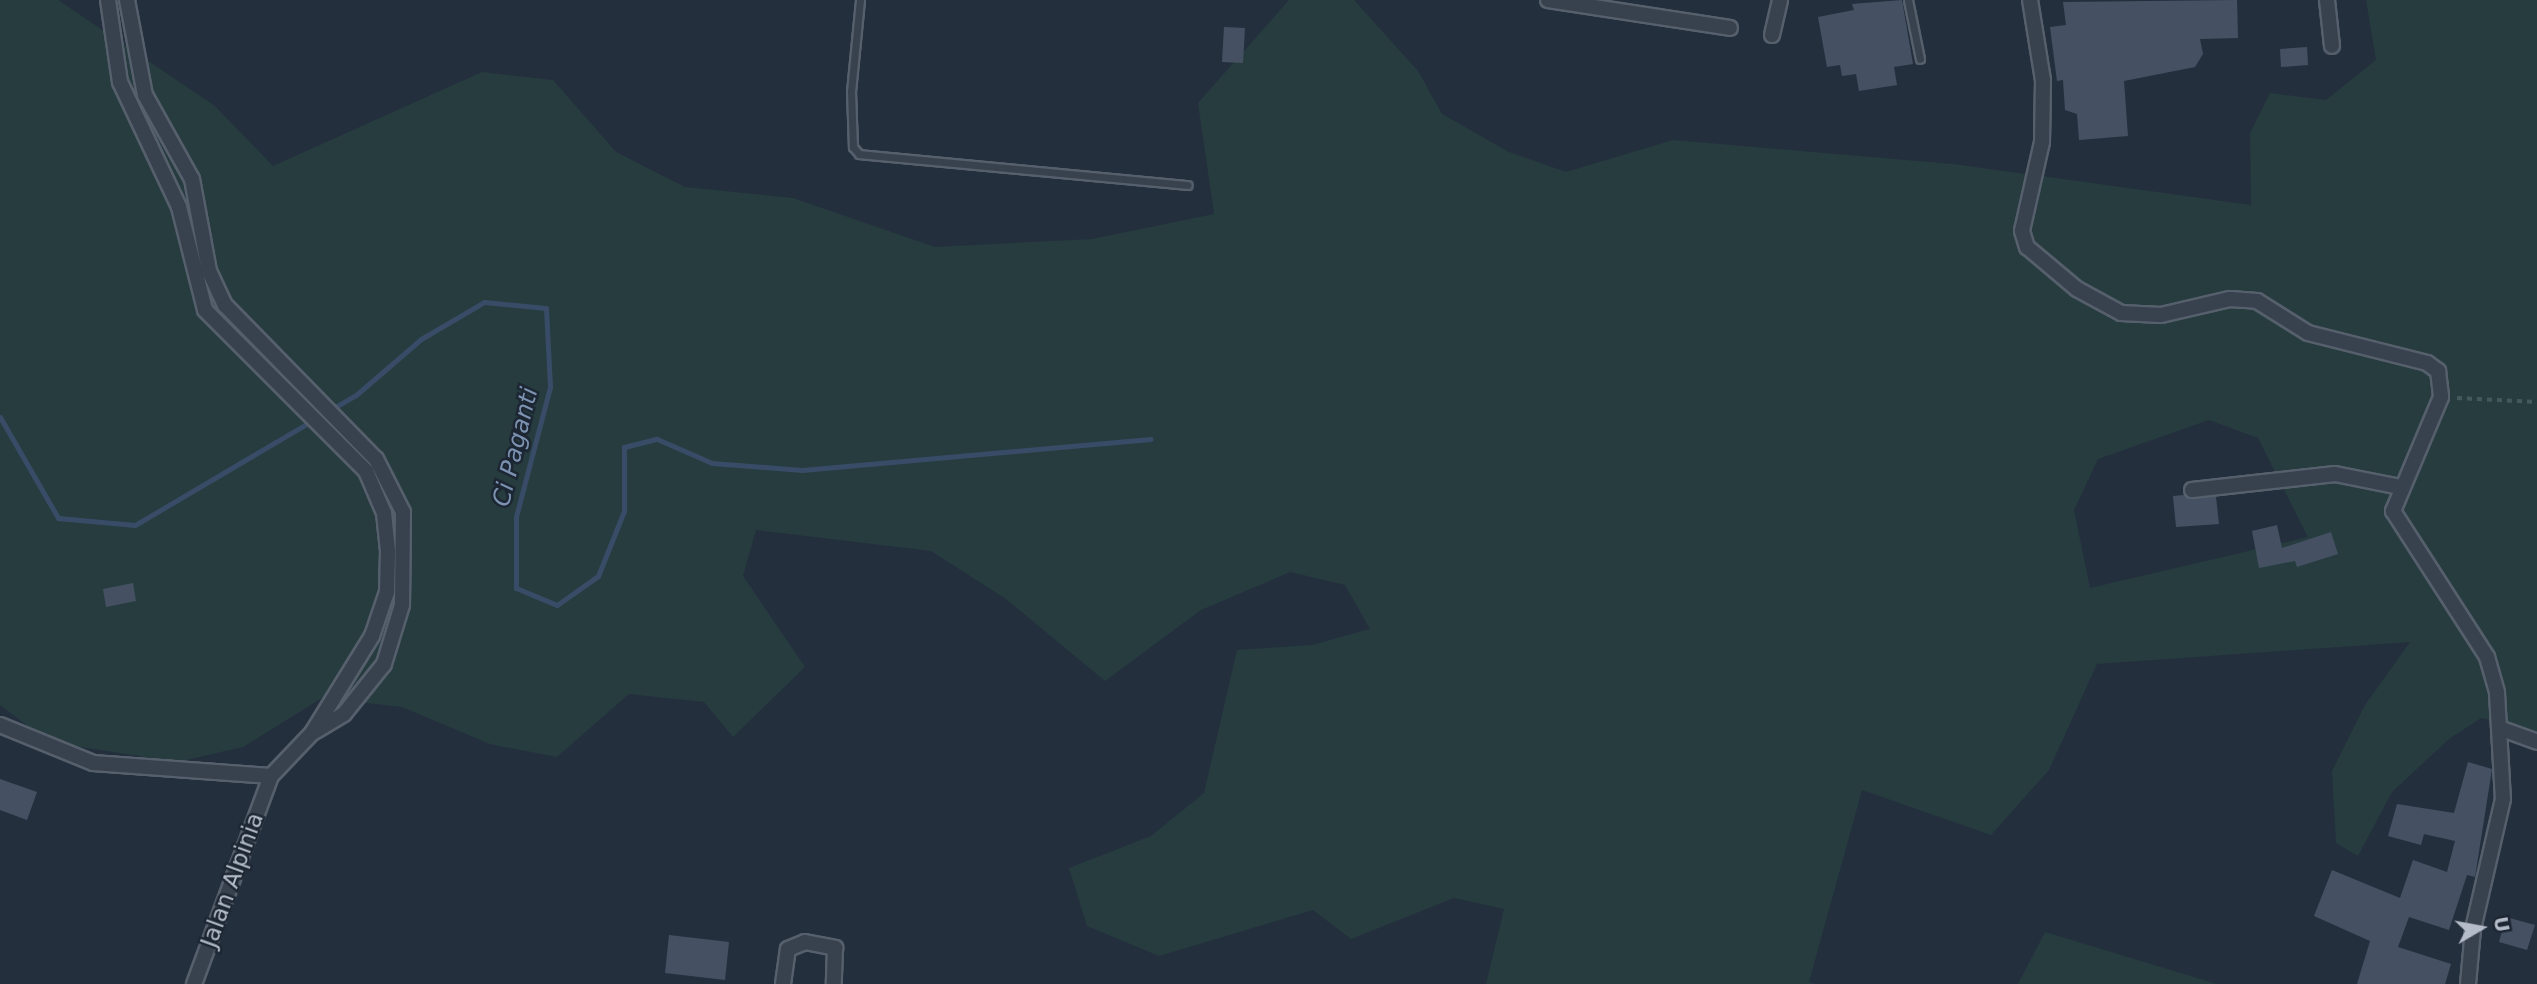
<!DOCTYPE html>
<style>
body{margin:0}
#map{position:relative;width:2537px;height:984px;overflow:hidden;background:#242f3e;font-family:"DejaVu Sans",sans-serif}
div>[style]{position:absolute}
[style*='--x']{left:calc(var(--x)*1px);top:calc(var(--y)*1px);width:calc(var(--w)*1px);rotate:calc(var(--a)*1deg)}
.green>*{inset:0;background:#263c3f}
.stream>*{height:5px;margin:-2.5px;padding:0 2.5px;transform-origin:2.5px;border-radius:2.5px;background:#394c67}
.building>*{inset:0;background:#455162}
.path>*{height:3.5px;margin-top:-1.75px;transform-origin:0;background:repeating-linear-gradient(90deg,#44595c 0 5px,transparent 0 10px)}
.roads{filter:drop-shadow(2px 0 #565f6c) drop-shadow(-2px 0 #565f6c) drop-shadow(0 2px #565f6c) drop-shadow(0 -2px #565f6c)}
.service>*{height:7px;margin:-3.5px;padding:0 3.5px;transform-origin:3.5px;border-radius:3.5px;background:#38414e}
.minor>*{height:14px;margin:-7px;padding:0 7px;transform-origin:7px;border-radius:7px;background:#38414e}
span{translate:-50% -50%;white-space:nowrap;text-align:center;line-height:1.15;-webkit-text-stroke:5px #1d2633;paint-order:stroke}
.street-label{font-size:23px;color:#b4bcc9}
.water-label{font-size:24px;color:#7c92b1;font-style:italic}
.north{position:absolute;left:2446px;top:893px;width:70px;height:70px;-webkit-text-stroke:5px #1d2633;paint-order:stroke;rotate:80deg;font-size:19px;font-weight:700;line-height:28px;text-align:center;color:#b4bcc9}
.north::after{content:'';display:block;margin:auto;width:24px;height:32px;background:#b4bcc9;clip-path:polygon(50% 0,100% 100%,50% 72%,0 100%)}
</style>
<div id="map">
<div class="green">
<i style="clip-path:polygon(evenodd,0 0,58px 0,215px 106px,273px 166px,482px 72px,553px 80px,616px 152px,685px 187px,793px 198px,935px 247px,1092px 239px,1214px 214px,1198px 103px,1289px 0,1354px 0,1418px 71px,1442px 114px,1509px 152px,1566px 172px,1673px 140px,1953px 164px,2251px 205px,2250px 133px,2270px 93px,2326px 100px,2376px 60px,2366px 0,2537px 0,2537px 731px,2481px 718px,2449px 739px,2392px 792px,2358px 856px,2336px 843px,2332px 771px,2365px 705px,2410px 642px,2097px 664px,2049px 770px,1991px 835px,1862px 790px,1809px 982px,1815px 984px,1486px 984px,1504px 909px,1454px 898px,1351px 939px,1313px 910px,1159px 956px,1087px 926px,1069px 868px,1151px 836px,1204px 793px,1237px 650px,1312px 645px,1370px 629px,1345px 585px,1290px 572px,1201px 610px,1105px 681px,1006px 599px,931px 551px,756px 530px,743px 576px,805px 667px,733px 737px,704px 702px,629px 694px,557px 757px,490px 744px,402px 707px,322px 698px,243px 747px,177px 762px,49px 742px,0 705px,0 0,2209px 420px,2258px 438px,2308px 537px,2090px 588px,2074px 510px,2098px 459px,2209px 420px)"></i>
<i style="clip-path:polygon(2045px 932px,2217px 984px,2018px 984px)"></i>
</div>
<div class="stream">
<i style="--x:0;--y:417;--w:116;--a:60.1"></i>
<i style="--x:58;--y:518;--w:77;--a:5.2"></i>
<i style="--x:135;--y:525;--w:256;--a:-30.5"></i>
<i style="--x:356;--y:395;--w:86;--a:-40.7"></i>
<i style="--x:421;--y:339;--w:73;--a:-30.4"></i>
<i style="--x:484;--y:302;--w:62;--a:5.5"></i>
<i style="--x:546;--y:308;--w:79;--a:87.1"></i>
<i style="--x:550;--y:387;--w:134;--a:104.7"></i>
<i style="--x:516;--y:517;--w:71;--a:90"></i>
<i style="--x:516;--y:588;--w:44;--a:22.5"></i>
<i style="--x:557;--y:605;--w:50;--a:-35.3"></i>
<i style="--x:598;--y:576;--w:70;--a:-68.2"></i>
<i style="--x:624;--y:511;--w:64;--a:-90"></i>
<i style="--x:624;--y:447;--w:34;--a:-14"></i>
<i style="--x:657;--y:439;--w:60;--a:23.6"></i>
<i style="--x:712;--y:463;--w:90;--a:4.4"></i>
<i style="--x:802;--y:470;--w:350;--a:-5.1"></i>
</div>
<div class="building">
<i style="clip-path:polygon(1902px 0,1913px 64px,1894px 67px,1897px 85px,1859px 91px,1856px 74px,1842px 76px,1840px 65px,1827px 67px,1818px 17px,1854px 10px,1852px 4px)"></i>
<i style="clip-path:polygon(2237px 0,2238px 38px,2200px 39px,2203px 54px,2195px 67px,2124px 81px,2128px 136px,2079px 140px,2077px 114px,2065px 110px,2063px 80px,2057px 81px,2050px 27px,2066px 25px,2063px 2px)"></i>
<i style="clip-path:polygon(1224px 27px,1245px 28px,1243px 63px,1222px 62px)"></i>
<i style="clip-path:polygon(2307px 47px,2308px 65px,2281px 67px,2280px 49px)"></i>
<i style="clip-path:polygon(2184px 495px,2216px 497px,2219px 524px,2176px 527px,2173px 496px)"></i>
<i style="clip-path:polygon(2277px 525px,2282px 548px,2331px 532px,2338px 554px,2297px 567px,2295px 561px,2259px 568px,2252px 531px)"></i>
<i style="clip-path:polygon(133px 583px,136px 601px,106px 607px,103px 589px)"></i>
<i style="clip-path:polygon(2468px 762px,2492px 769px,2475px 877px,2467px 875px,2449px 930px,2409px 917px,2398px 947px,2451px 964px,2445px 984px,2357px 984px,2370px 941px,2314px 916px,2332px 870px,2400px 898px,2413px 860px,2447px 872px,2455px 841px,2424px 834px,2421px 845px,2388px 836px,2397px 804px,2454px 813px)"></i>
<i style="clip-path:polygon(0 779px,37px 792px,27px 820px,0 810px)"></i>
<i style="clip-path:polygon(2506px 917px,2535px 925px,2527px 950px,2499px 942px)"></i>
<i style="clip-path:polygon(669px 935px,729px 942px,725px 980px,665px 973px)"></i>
</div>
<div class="path">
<i style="--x:2457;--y:398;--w:80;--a:2.9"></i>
</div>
<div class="roads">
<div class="service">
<i style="--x:860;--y:0;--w:91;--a:95.6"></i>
<i style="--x:851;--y:91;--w:56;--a:88"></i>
<i style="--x:853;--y:147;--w:9;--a:49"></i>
<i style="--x:859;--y:154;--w:330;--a:5.4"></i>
<i style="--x:1908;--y:0;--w:60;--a:78.5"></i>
</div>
<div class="minor">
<i style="--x:108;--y:0;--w:83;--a:81.7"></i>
<i style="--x:120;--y:82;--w:138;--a:64.7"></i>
<i style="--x:179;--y:207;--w:106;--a:75.8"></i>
<i style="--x:205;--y:310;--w:228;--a:45"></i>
<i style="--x:366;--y:471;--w:46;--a:66.8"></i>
<i style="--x:384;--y:513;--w:38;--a:84"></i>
<i style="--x:388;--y:551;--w:41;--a:91.4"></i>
<i style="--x:387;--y:592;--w:46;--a:108.8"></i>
<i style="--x:372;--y:636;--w:114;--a:121.7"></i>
<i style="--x:312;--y:733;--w:59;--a:133.6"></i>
<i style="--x:271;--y:776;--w:222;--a:110.3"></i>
<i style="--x:127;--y:0;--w:97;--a:79.3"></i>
<i style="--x:145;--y:95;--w:96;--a:60.8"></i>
<i style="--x:192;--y:179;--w:94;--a:79.5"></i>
<i style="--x:209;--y:271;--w:38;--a:65"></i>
<i style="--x:225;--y:305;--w:216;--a:45.6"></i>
<i style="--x:376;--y:459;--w:59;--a:63"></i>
<i style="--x:403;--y:512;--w:93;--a:90.6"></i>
<i style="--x:402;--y:605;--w:62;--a:107"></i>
<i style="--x:384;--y:664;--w:64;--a:128.7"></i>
<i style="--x:344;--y:714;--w:33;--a:149"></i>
<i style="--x:1548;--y:0;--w:184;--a:8.7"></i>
<i style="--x:2030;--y:0;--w:81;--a:80.8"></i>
<i style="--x:2043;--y:80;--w:62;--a:90.9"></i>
<i style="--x:2042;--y:142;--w:91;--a:102.7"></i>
<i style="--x:2022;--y:231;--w:17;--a:73"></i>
<i style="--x:2027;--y:247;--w:65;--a:40"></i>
<i style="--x:2077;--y:289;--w:50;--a:28.6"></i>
<i style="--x:2121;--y:313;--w:40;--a:2.9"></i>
<i style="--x:2161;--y:315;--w:71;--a:-13.1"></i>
<i style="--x:2230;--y:299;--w:27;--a:4"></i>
<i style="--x:2257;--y:301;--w:60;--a:32.1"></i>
<i style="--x:2308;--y:333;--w:123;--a:14.1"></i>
<i style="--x:2427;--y:363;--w:14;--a:36"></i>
<i style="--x:2438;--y:371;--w:26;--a:83"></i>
<i style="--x:2441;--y:397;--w:124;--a:112.8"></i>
<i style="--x:2393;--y:511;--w:174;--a:57.2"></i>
<i style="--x:2487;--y:657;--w:37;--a:74"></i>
<i style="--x:2497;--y:693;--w:106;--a:86.8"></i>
<i style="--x:2503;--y:799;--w:133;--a:103"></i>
<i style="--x:2473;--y:929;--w:55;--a:95.2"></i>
<i style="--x:2327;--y:0;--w:46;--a:83.8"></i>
<i style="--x:1772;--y:35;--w:36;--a:-77"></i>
<i style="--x:2192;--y:490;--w:144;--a:-6.4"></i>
<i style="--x:2335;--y:474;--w:66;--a:11.3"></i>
<i style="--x:0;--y:725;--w:100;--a:22.2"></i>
<i style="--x:93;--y:763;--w:178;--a:4.2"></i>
<i style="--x:2502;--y:729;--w:37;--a:20"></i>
<i style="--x:783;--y:984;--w:35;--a:-82"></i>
<i style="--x:788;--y:949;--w:18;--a:-22"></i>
<i style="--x:805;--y:942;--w:31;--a:11"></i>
<i style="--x:835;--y:948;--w:36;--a:92"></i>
</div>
</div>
<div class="street-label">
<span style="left:232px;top:880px;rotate:-70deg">Jalan Alpinia</span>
</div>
<div class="water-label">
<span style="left:516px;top:447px;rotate:-76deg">Ci Paganti</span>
</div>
<div class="north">U</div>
</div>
